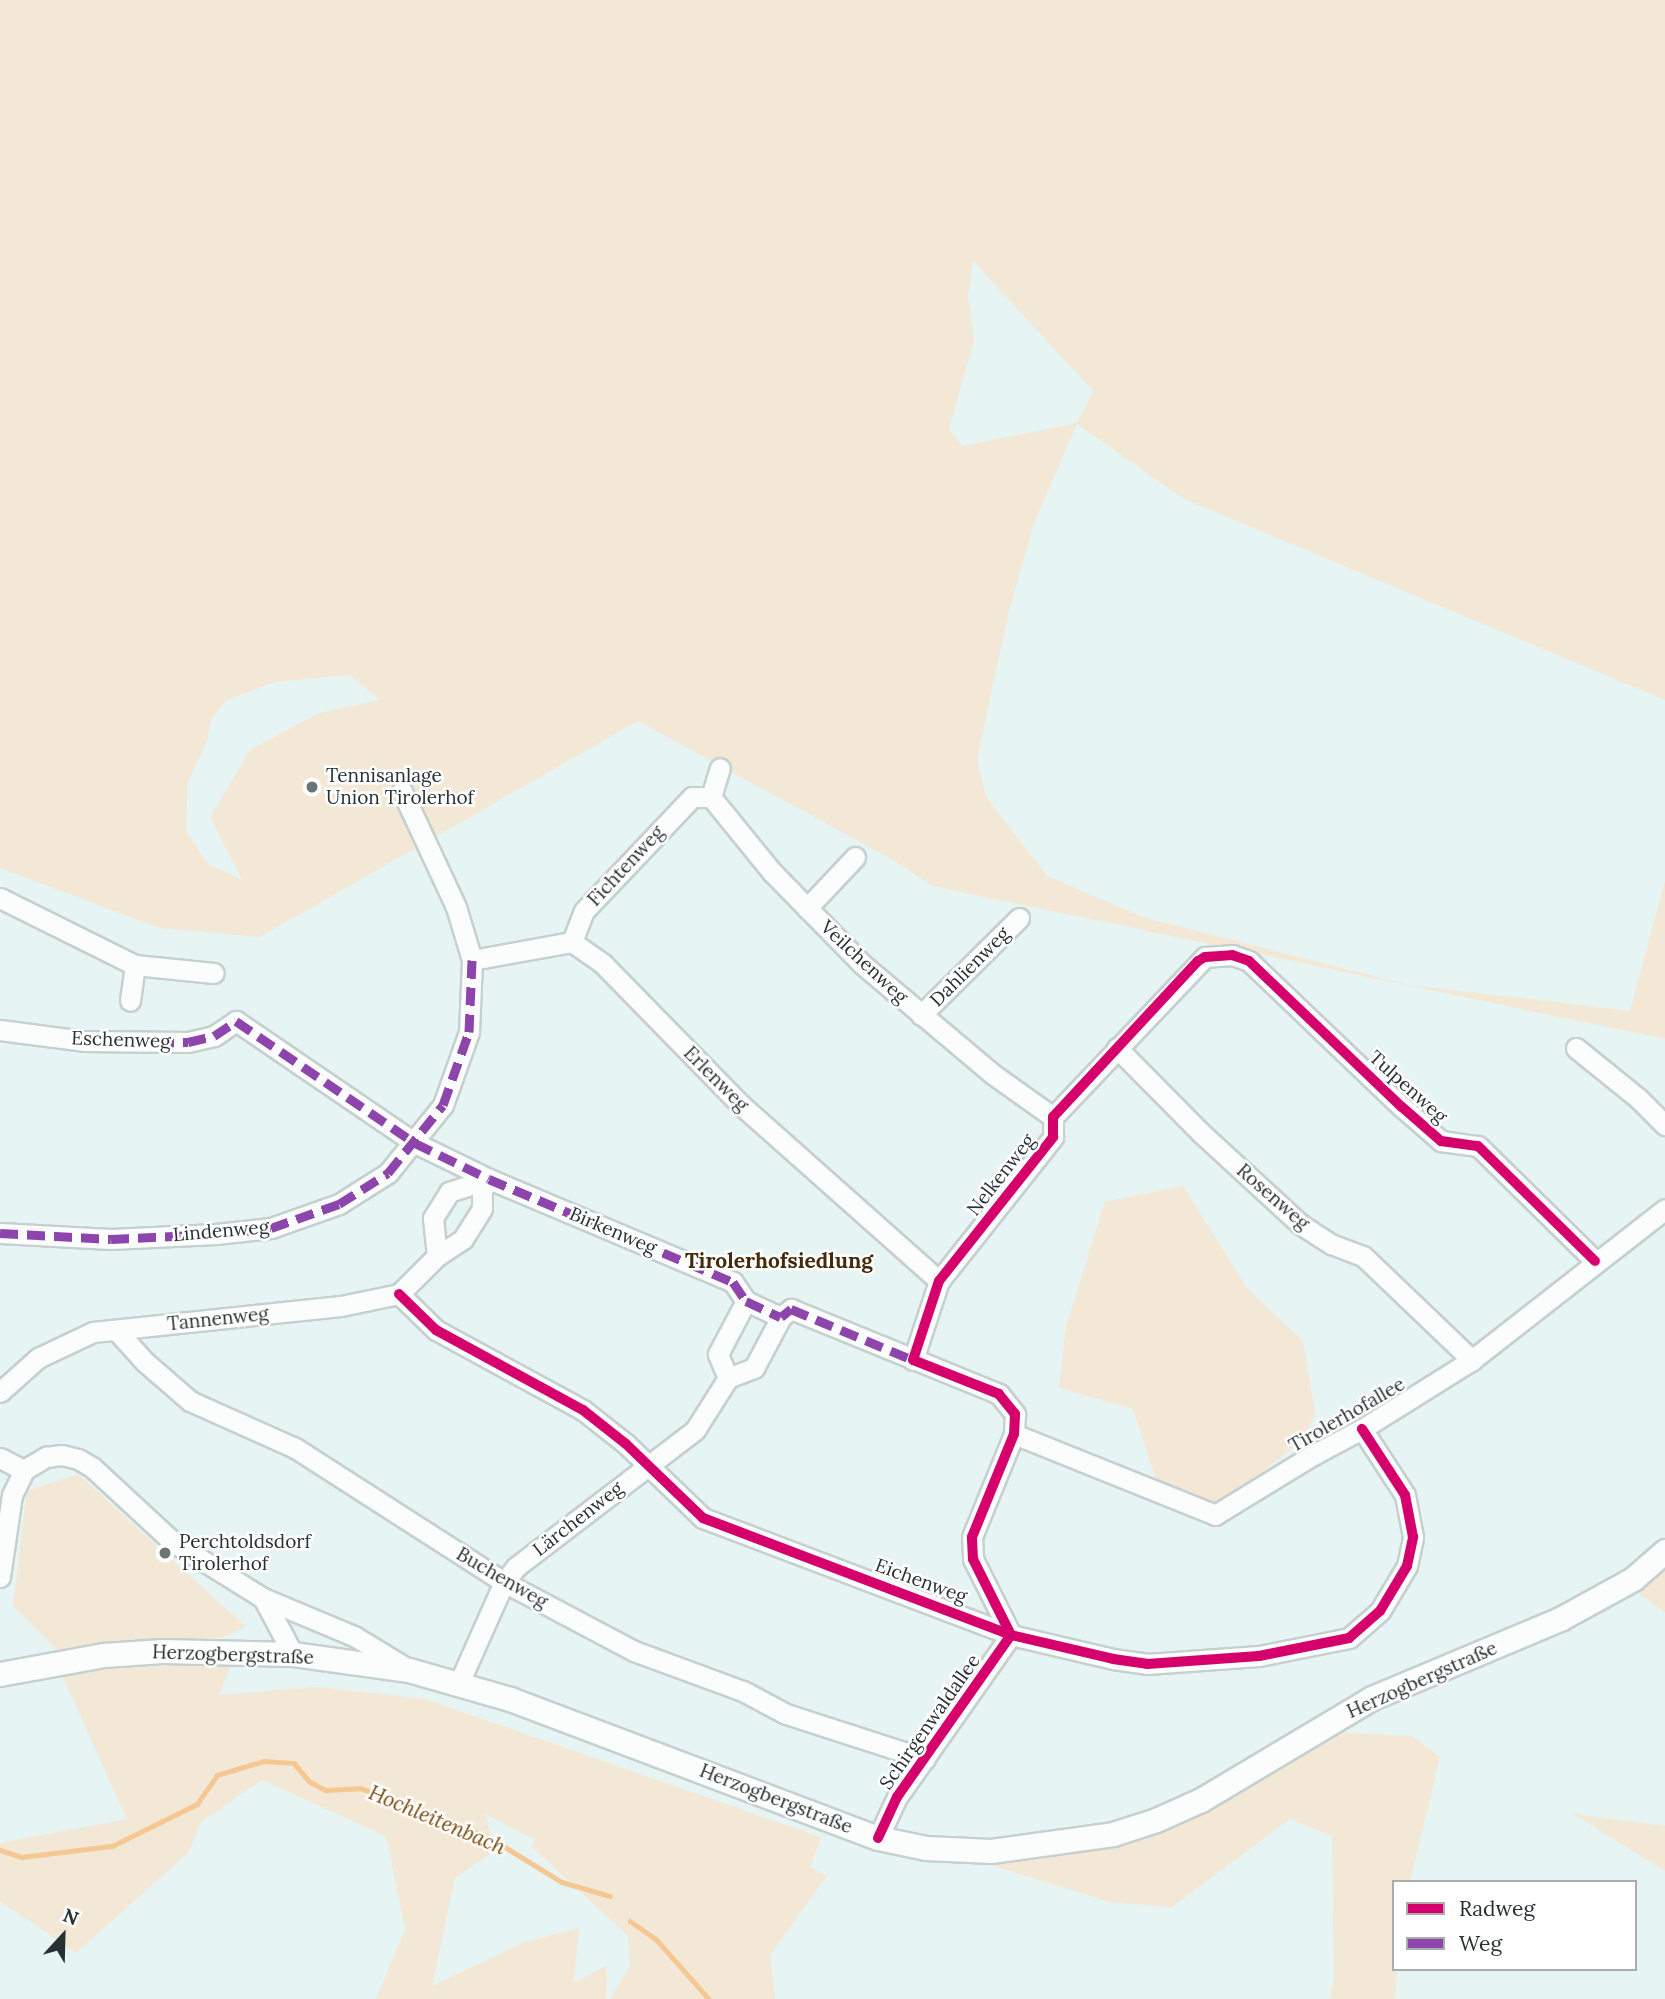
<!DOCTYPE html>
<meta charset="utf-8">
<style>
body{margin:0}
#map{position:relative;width:1665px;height:1999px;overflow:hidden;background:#e6f4f3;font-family:Lora,serif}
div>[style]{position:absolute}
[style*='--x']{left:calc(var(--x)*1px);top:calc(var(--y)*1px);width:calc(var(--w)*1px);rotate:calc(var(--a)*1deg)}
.green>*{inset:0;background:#f3e8d6}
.stream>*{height:4.5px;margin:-2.25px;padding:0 2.25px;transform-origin:2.25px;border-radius:2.25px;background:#f5c792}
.roads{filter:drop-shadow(2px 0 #c5d0cf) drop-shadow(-2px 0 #c5d0cf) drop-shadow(0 2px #c5d0cf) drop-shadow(0 -2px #c5d0cf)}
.minor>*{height:19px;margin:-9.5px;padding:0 9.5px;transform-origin:9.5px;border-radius:9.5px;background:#fbfdfd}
.major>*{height:23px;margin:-11.5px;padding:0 11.5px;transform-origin:11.5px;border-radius:11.5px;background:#fbfdfd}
.quiet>*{height:9px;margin-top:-4.5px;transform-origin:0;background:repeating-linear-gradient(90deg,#8e44ad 0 18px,transparent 0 27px)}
.cycleway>*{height:10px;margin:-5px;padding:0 5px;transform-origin:5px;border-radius:5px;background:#d6006c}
.dots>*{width:19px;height:19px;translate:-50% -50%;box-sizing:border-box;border:4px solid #fff;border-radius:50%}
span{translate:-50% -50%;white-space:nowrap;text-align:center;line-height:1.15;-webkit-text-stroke:5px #fff;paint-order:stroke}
.poi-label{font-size:19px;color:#283131}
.left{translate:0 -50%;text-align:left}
.street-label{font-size:19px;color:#283131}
.neighbourhood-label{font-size:21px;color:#452a09;font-weight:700}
.water-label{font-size:21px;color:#77490e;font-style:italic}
.legend{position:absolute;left:1392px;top:1880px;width:245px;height:91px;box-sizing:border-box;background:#fff;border:2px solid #a9adad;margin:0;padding:9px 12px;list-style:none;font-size:21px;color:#283131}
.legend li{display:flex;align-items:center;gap:14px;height:35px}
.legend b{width:35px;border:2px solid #a9adad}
.north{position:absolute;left:28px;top:1901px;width:70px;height:70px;-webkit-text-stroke:5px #fff;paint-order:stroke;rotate:22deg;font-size:19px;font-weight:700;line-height:28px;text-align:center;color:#283131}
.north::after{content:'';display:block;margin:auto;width:24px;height:32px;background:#283131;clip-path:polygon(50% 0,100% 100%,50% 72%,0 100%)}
</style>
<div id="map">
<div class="green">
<i style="clip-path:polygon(evenodd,0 0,1665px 0,1665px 700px,1184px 499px,1077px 424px,1034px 523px,1008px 615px,977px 759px,986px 797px,1047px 876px,1143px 917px,1408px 985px,1630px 1011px,1665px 881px,1665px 1039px,932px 886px,893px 860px,638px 721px,260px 937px,159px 928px,0 868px,0 0,973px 261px,1093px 391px,1077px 423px,962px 446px,949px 429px,974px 340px,968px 297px,973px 261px,0 0,349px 675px,380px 700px,319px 713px,251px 749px,210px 817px,242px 880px,208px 864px,186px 831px,187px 784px,207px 742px,211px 719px,227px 700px,275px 682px,349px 675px)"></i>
<i style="clip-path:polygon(1183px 1186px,1247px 1288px,1303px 1341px,1315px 1413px,1305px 1437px,1237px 1493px,1208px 1506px,1157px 1482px,1133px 1409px,1059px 1388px,1066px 1326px,1105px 1202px)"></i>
<i style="clip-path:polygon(78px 1474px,246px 1627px,221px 1638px,57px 1650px,13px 1606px,27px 1491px)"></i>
<i style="clip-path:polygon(1665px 1565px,1665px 1613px,1636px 1591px)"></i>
<i style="clip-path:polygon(232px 1663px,219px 1695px,317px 1687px,425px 1699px,821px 1837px,810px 1867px,827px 1876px,770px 1955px,775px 1999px,610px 1999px,630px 1966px,628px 1936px,532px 1847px,534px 1839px,485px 1814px,495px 1850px,455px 1878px,432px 1986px,525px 1942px,579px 1928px,574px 1983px,607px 1965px,606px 1999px,376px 1999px,405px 1930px,386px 1836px,262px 1780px,201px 1822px,189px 1852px,76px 1953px,0 1901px,0 1843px,127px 1819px,60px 1671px)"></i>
<i style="clip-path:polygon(1343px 1733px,1412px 1736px,1440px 1757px,1410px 1882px,1394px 1882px,1394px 1969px,1397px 1969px,1395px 1999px,1330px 1999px,1334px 1978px,1332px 1836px,1290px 1819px,1172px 1907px,1109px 1902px,985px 1863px,1120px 1846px)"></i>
<i style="clip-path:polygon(1573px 1814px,1665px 1826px,1665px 1871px)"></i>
</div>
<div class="stream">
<i style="--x:0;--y:1850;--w:23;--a:18"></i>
<i style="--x:22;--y:1857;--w:91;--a:-7"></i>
<i style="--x:112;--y:1846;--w:95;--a:-26.3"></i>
<i style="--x:197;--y:1804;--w:35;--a:-55"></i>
<i style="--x:217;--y:1775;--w:49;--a:-16.6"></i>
<i style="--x:264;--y:1761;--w:30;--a:4"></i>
<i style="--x:294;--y:1763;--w:23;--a:50"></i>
<i style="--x:309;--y:1781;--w:18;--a:29"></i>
<i style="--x:325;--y:1790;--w:35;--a:-3"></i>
<i style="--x:360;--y:1788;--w:64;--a:19.3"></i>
<i style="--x:420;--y:1809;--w:78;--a:22.6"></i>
<i style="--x:492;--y:1839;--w:82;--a:31.6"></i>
<i style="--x:562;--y:1882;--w:50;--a:16.3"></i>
<i style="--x:630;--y:1921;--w:32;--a:35"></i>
<i style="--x:656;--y:1939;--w:80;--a:48.5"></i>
</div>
<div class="roads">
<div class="minor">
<i style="--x:711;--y:797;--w:30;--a:-73"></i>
<i style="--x:0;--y:898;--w:151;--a:26.4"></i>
<i style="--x:135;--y:965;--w:36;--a:98"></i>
<i style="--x:807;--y:908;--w:70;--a:-46.7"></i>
<i style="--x:572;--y:942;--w:33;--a:-69"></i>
<i style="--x:584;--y:911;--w:157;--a:-46.5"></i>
<i style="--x:692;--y:797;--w:19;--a:0"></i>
<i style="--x:711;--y:797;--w:97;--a:50.9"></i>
<i style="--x:772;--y:872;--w:129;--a:45.6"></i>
<i style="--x:862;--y:964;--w:172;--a:40.1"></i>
<i style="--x:994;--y:1075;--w:72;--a:35.4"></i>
<i style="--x:472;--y:960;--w:102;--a:-10.2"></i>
<i style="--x:572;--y:942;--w:38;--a:35"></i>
<i style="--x:603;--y:964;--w:197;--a:45.6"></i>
<i style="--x:741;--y:1105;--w:265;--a:41.6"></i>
<i style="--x:135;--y:965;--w:79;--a:5.8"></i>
<i style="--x:921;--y:1015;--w:138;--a:-44.7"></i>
<i style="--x:0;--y:1030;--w:86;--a:7.4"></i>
<i style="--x:85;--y:1041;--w:103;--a:0.6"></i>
<i style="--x:188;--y:1042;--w:27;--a:-13"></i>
<i style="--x:214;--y:1036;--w:27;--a:-34"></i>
<i style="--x:236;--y:1021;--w:217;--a:34.3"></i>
<i style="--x:415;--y:1143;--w:82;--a:25.9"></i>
<i style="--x:489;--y:1179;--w:265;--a:22.9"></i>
<i style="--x:733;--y:1282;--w:23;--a:56"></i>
<i style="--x:746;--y:1301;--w:38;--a:25"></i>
<i style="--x:781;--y:1317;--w:13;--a:-39"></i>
<i style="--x:791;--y:1309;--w:225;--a:22.2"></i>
<i style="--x:999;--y:1394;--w:26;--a:51"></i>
<i style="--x:1015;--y:1414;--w:20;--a:93"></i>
<i style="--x:1014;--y:1434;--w:111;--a:112.2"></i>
<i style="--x:972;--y:1537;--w:22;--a:87"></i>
<i style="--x:973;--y:1559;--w:85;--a:63.4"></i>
<i style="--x:1011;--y:1635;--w:198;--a:125.1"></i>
<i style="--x:897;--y:1797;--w:45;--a:114.9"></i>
<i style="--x:1117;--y:1048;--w:118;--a:45.3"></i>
<i style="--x:1200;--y:1132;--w:136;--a:42.6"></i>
<i style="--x:1300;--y:1224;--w:37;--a:33"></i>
<i style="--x:1331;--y:1244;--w:34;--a:21"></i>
<i style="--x:1363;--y:1256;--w:151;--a:43.7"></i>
<i style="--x:1576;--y:1048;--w:81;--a:39"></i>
<i style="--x:1639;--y:1099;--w:37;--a:45"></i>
<i style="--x:0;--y:1233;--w:111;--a:3.1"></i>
<i style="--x:111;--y:1239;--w:105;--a:-2.7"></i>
<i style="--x:216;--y:1234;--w:55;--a:-6.2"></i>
<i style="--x:271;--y:1228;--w:72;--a:-19.4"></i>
<i style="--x:339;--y:1204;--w:58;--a:-32.3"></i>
<i style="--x:388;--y:1173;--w:87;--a:-51"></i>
<i style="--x:443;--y:1105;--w:77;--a:-70.4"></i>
<i style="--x:469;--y:1032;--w:72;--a:-87.6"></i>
<i style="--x:472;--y:960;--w:55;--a:-106.8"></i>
<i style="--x:456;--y:907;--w:128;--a:-115"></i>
<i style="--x:437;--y:1256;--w:31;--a:-33"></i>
<i style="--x:463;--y:1239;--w:36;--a:-58"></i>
<i style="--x:482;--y:1208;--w:18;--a:-90"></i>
<i style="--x:482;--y:1190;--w:13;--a:-58"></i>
<i style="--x:399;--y:1294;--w:52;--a:44.2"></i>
<i style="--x:436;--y:1330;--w:167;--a:28.6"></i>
<i style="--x:583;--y:1410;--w:55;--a:38.3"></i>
<i style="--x:626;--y:1444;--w:107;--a:43.9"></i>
<i style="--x:703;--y:1518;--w:329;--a:20.8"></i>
<i style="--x:1011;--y:1635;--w:105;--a:13.2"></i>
<i style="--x:1113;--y:1659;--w:34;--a:8"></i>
<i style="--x:1147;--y:1664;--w:112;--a:-4.1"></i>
<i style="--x:1259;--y:1656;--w:92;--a:-11.3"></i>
<i style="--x:1349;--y:1638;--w:41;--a:-41.1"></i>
<i style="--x:1380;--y:1611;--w:52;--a:-59"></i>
<i style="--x:1407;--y:1566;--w:30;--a:-78"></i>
<i style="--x:1413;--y:1537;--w:43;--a:-100.8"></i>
<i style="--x:1405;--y:1495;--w:79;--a:-123.1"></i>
<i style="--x:116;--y:1330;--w:43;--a:47.8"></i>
<i style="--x:145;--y:1362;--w:60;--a:40.9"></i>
<i style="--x:190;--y:1401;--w:115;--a:24.1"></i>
<i style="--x:295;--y:1448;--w:248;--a:32.7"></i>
<i style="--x:504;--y:1582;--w:147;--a:28"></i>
<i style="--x:634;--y:1651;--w:116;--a:20.2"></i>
<i style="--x:743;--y:1691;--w:49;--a:28.1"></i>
<i style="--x:786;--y:1714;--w:146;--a:17.9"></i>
<i style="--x:913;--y:1360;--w:83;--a:-71.8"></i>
<i style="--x:939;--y:1281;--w:184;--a:-51.6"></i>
<i style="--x:1053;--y:1137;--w:20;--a:-90"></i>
<i style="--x:1053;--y:1117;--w:221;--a:-46.5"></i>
<i style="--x:1205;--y:957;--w:27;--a:-4"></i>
<i style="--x:1232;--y:955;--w:18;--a:19"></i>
<i style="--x:1249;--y:961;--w:211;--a:43.7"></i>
<i style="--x:1402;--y:1107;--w:52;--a:41.1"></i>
<i style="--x:1441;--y:1141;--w:37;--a:8"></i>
<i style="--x:1478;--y:1146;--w:164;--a:44.5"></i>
<i style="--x:728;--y:1378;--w:28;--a:-21"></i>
<i style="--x:754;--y:1368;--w:58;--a:-62.1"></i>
<i style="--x:0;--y:1392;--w:51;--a:-41.8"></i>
<i style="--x:38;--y:1358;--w:61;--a:-25.3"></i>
<i style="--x:93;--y:1332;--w:249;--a:-6"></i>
<i style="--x:341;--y:1306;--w:59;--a:-11.7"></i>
<i style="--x:399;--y:1294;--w:54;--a:-45"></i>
<i style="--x:437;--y:1256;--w:38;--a:-96"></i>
<i style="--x:433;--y:1218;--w:31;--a:-58"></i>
<i style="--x:449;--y:1192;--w:42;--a:-18"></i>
<i style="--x:1014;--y:1434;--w:217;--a:21.9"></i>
<i style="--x:1215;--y:1515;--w:115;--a:-31.5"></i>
<i style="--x:1313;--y:1455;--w:55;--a:-28"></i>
<i style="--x:1362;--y:1429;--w:130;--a:-32.1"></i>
<i style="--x:1472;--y:1360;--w:245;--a:-38"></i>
<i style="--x:0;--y:1458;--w:27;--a:27"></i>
<i style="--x:0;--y:1577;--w:83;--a:-81.7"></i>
<i style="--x:12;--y:1495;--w:28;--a:-64"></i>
<i style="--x:24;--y:1470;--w:26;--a:-31"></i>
<i style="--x:46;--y:1457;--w:16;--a:-7"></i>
<i style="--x:62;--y:1455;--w:16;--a:14"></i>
<i style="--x:78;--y:1459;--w:16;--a:30"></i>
<i style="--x:92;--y:1467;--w:110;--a:42.8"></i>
<i style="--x:173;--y:1542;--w:106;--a:31.9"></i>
<i style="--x:263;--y:1598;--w:99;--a:22.7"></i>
<i style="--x:354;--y:1636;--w:63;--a:31.4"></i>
<i style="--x:263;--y:1598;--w:64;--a:61.8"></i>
<i style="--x:459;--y:1683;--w:111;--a:-66"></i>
<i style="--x:504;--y:1582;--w:19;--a:-51"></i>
<i style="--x:516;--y:1567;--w:225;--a:-37.4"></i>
<i style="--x:695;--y:1430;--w:62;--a:-57.6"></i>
<i style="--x:728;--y:1378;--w:26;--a:-113"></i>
<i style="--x:718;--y:1354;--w:60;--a:-62.2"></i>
</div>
<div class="major">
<i style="--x:0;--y:1674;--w:106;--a:-10.4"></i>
<i style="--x:104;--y:1655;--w:58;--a:-3.9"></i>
<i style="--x:162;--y:1651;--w:131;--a:1.3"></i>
<i style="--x:293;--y:1654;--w:117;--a:7.9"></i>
<i style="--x:409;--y:1670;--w:105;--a:16"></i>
<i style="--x:510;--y:1699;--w:393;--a:20.7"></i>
<i style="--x:878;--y:1838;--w:49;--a:11.8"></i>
<i style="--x:926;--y:1848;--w:65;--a:2.6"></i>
<i style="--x:991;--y:1851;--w:123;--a:-7.9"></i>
<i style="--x:1113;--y:1834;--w:45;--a:-18"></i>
<i style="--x:1156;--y:1820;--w:49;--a:-24"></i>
<i style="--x:1201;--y:1800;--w:199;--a:-30.8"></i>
<i style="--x:1372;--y:1698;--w:204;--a:-22.8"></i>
<i style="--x:1560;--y:1619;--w:83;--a:-28.7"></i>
<i style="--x:1633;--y:1579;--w:43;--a:-41.2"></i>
</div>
</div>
<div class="quiet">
<i style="--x:129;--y:1043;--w:59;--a:-1"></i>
<i style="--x:188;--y:1042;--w:27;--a:-13"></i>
<i style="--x:214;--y:1036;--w:27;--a:-34"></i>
<i style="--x:236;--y:1021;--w:217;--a:34.3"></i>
<i style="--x:415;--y:1143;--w:82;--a:25.9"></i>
<i style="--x:489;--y:1179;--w:265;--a:22.9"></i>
<i style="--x:733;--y:1282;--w:23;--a:56"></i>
<i style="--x:746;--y:1301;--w:38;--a:25"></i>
<i style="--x:781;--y:1317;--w:13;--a:-39"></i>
<i style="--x:791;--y:1309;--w:132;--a:22.7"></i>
<i style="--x:0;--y:1233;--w:111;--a:3.1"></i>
<i style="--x:111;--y:1239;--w:105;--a:-2.7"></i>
<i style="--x:216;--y:1234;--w:55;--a:-6.2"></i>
<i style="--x:271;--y:1228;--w:72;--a:-19.4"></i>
<i style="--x:339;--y:1204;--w:58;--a:-32.3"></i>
<i style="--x:388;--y:1173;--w:87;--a:-51"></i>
<i style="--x:443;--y:1105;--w:77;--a:-70.4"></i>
<i style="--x:469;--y:1032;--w:72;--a:-87.6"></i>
</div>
<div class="cycleway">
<i style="--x:399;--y:1294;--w:52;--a:44.2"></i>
<i style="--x:436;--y:1330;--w:167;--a:28.6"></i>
<i style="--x:583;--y:1410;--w:55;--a:38.3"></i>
<i style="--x:626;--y:1444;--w:107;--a:43.9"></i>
<i style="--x:703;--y:1518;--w:329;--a:20.8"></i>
<i style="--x:1011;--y:1635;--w:105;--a:13.2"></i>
<i style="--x:1113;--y:1659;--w:34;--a:8"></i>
<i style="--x:1147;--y:1664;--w:112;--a:-4.1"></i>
<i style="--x:1259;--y:1656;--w:92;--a:-11.3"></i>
<i style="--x:1349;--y:1638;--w:41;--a:-41.1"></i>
<i style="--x:1380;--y:1611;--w:52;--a:-59"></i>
<i style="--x:1407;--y:1566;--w:30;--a:-78"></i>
<i style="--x:1413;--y:1537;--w:43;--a:-100.8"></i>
<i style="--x:1405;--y:1495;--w:79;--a:-123.1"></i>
<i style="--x:878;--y:1838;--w:45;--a:-65.1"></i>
<i style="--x:897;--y:1797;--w:198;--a:-54.9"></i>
<i style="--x:1011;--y:1635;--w:85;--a:-116.6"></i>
<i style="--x:973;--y:1559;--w:22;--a:-93"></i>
<i style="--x:972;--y:1537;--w:111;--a:-67.8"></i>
<i style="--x:1014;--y:1434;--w:20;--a:-87"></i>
<i style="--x:1015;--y:1414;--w:26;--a:-129"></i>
<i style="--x:999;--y:1394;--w:92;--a:-158.4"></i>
<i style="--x:913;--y:1360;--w:83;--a:-71.8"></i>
<i style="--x:939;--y:1281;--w:184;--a:-51.6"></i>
<i style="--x:1053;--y:1137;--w:20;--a:-90"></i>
<i style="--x:1053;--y:1117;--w:213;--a:-47.1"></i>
<i style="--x:1198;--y:961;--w:8;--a:-30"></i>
<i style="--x:1205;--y:957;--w:27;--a:-4"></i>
<i style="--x:1232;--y:955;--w:18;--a:19"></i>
<i style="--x:1249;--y:961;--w:211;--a:43.7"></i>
<i style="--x:1402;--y:1107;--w:52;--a:41.1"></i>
<i style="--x:1441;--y:1141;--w:37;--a:8"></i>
<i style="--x:1478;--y:1146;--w:164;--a:44.5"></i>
</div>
<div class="dots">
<i style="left:312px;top:787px;background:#6a7575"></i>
<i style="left:165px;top:1553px;background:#6a7575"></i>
</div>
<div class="poi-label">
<span class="left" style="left:326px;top:787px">Tennisanlage<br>Union Tirolerhof</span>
<span class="left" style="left:179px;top:1553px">Perchtoldsdorf<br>Tirolerhof</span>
</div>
<div class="street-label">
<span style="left:626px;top:866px;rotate:-47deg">Fichtenweg</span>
<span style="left:864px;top:962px;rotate:43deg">Veilchenweg</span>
<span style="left:970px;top:967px;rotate:-45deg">Dahlienweg</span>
<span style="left:121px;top:1040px;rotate:2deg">Eschenweg</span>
<span style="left:716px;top:1079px;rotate:45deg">Erlenweg</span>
<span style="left:1408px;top:1087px;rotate:42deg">Tulpenweg</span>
<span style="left:1001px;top:1175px;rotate:-52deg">Nelkenweg</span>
<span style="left:1273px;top:1197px;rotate:41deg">Rosenweg</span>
<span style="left:221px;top:1231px;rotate:-5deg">Lindenweg</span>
<span style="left:613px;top:1231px;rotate:23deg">Birkenweg</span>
<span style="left:218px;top:1319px;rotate:-6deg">Tannenweg</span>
<span style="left:1347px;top:1415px;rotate:-30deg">Tirolerhofallee</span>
<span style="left:578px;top:1519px;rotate:-38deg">Lärchenweg</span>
<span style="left:502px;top:1578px;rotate:30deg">Buchenweg</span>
<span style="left:921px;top:1581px;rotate:20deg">Eichenweg</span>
<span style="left:233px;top:1655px;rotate:2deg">Herzogbergstraße</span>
<span style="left:1422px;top:1680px;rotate:-24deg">Herzogbergstraße</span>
<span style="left:930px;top:1722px;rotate:-55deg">Schirgenwaldallee</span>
<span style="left:776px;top:1799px;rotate:21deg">Herzogbergstraße</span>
</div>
<div class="neighbourhood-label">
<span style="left:779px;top:1261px">Tirolerhofsiedlung</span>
</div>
<div class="water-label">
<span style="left:437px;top:1820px;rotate:23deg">Hochleitenbach</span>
</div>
<ul class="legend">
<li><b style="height:9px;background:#d6006c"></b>Radweg</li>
<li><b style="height:9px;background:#8e44ad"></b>Weg</li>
</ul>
<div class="north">N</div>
</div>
